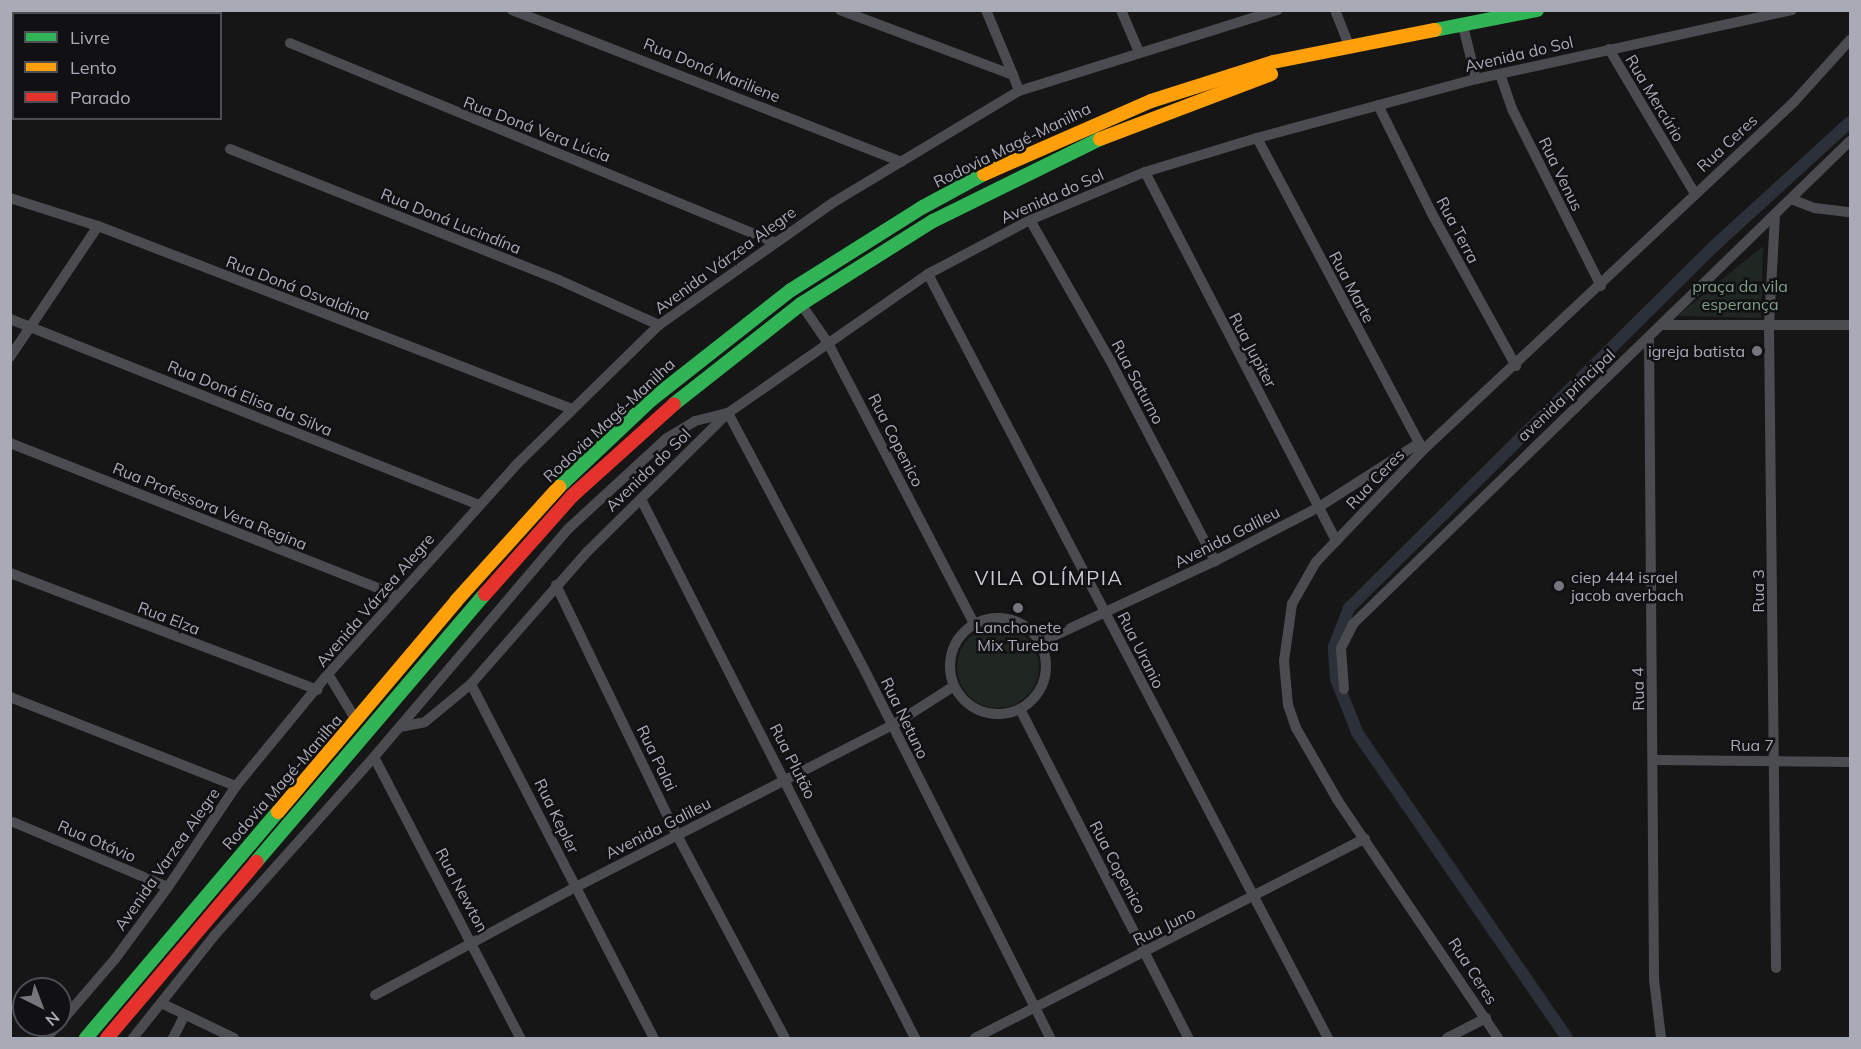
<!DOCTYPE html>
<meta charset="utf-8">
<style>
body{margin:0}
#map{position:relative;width:1861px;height:1049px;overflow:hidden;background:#161616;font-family:Mulish,sans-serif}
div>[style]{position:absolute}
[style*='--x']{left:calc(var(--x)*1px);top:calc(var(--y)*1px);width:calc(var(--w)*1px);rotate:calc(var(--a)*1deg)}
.green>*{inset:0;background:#202622}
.round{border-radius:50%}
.canal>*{height:12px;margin:-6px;padding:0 6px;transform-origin:6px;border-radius:6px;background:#2c3039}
.street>*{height:10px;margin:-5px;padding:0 5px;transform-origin:5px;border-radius:5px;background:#4b4c4f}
.street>.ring{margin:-5px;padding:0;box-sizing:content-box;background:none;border:10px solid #4b4c4f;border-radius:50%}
.fast>*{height:14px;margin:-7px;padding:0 7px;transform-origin:7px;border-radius:7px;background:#30b455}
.slow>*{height:14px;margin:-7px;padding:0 7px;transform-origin:7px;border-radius:7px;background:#ff9f0a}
.jam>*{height:14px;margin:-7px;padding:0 7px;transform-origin:7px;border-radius:7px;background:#e5322d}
.dots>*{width:16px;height:16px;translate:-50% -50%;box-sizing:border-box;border:3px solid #111012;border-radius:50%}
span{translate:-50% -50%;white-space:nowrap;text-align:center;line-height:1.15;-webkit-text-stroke:5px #111012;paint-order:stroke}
.street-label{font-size:16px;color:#a8aab6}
.park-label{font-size:16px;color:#819f88}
.poi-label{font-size:16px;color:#a8aab6}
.right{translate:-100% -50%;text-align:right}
.left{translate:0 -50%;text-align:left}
.quarter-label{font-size:20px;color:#c9cad2;letter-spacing:1.5px}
.frame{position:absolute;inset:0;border:12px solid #a8aab6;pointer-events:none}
.legend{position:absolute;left:12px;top:12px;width:210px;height:108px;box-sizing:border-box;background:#111012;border:2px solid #4d4e54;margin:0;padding:8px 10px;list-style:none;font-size:18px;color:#a8aab6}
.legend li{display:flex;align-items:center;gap:12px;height:30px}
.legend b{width:30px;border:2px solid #4d4e54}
.north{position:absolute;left:12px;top:977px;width:60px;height:60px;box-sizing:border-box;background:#111012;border:2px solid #4d4e54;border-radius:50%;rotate:138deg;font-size:16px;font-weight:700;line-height:24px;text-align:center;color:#a8aab6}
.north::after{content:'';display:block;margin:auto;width:21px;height:27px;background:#75767e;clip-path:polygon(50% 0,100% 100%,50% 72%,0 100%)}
</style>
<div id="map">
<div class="green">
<i style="clip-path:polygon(1763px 246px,1761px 318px,1677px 316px)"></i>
<i class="round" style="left:957px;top:626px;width:82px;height:82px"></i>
</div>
<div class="canal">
<i style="--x:1567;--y:1038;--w:371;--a:-124.5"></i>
<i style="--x:1357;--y:732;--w:57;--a:-111.6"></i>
<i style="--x:1336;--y:679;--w:32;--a:-94"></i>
<i style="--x:1334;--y:647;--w:42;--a:-69"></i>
<i style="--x:1349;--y:608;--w:511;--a:-44.76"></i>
<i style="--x:1712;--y:248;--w:187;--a:-42.4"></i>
</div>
<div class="street">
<i style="--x:512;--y:10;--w:418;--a:21.3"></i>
<i style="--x:840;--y:10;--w:185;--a:20.6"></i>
<i style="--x:1013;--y:75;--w:17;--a:69"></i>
<i style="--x:986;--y:10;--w:70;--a:67.4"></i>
<i style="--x:1121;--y:10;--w:46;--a:66.8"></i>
<i style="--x:1335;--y:10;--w:41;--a:68.5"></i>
<i style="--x:1463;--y:26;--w:55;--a:76.2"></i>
<i style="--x:290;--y:43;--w:523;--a:22.35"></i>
<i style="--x:1609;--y:49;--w:169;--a:59.3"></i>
<i style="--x:1500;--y:74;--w:37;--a:71"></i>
<i style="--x:1512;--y:109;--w:198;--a:63.3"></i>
<i style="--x:1378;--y:105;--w:119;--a:63.6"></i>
<i style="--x:1431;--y:212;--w:176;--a:61.1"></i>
<i style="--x:1257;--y:138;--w:351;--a:62"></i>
<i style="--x:230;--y:149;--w:354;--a:21.7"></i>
<i style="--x:559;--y:280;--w:110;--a:24.2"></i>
<i style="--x:1145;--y:172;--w:416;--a:62.6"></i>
<i style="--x:10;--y:198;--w:92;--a:17.7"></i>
<i style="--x:98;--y:226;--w:508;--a:21.11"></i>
<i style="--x:1791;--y:199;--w:26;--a:21"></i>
<i style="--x:1815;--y:208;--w:35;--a:7"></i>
<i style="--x:1775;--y:215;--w:112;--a:93.1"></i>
<i style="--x:1769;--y:327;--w:641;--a:89.37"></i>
<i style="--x:1030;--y:220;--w:163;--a:60.3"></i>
<i style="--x:1111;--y:362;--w:225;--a:62.4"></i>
<i style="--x:928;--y:274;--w:862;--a:62.37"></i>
<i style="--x:801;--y:304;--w:47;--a:55.3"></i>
<i style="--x:828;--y:343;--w:318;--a:62.5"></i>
<i style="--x:10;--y:319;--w:505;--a:21.63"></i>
<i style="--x:1663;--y:325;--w:187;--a:0"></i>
<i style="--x:1649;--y:338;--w:641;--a:89.55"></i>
<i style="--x:1654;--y:979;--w:59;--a:83.2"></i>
<i style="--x:10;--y:357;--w:158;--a:-56.1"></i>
<i style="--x:10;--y:443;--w:417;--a:21.5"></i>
<i style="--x:641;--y:499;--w:605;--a:63.05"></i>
<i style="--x:10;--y:573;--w:329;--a:20.8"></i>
<i style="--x:556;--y:585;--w:278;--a:64.2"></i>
<i style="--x:677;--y:835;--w:230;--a:62"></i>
<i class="ring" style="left:950px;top:618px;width:86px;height:86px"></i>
<i style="--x:1041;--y:642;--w:192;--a:-25"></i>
<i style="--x:1215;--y:561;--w:117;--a:-27.4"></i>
<i style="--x:1319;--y:507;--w:119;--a:-32.6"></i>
<i style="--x:328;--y:674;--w:54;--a:58.7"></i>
<i style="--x:471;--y:684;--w:176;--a:-48.7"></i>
<i style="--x:587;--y:552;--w:198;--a:-44.6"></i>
<i style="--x:728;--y:413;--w:244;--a:-34.8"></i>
<i style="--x:928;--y:274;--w:115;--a:-27.9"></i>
<i style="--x:1030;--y:220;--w:125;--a:-22.7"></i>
<i style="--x:1145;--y:172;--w:117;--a:-16.9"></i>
<i style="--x:1257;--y:138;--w:227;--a:-15.1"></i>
<i style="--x:1476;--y:79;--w:323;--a:-12.3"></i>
<i style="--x:1344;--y:689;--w:41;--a:-94.2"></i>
<i style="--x:1341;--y:648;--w:27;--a:-63"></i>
<i style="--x:1353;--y:624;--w:693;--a:-44.18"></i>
<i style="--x:10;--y:697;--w:243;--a:21.5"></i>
<i style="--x:1020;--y:709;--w:369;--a:62.9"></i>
<i style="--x:400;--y:727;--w:25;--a:-11"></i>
<i style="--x:425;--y:722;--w:60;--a:-39.6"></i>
<i style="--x:471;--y:684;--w:399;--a:62.7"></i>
<i style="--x:374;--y:757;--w:317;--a:62.5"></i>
<i style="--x:1654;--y:760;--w:196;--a:0.6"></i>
<i style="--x:13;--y:822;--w:168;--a:22.8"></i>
<i style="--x:375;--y:995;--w:226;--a:-28.3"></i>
<i style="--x:574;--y:888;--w:358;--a:-27.1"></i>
<i style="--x:893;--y:725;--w:72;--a:-32.6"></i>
<i style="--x:161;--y:1003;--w:81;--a:25.6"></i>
<i style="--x:60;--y:1023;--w:84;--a:-49.3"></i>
<i style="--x:115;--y:959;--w:89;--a:-53.6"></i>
<i style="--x:168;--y:887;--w:122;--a:-56"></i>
<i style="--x:236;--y:786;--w:145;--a:-50.6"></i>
<i style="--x:328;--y:674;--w:283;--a:-48"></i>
<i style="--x:517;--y:464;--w:199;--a:-44.4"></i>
<i style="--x:659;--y:325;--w:214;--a:-35.1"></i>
<i style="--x:834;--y:202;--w:216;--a:-31"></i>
<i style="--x:1019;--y:91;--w:271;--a:-17.4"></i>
<i style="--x:46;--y:1038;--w:18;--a:-47"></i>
<i style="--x:133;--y:1038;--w:130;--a:-51.5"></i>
<i style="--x:214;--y:936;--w:240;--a:-48.2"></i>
<i style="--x:374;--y:757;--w:299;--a:-49.6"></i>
<i style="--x:568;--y:529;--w:134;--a:-42.6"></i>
<i style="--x:667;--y:438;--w:33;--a:-31"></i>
<i style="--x:695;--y:421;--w:34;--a:-14"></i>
<i style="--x:728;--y:413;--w:290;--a:62"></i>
<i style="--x:864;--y:669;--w:413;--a:63.2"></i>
<i style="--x:173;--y:1038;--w:25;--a:-63"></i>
<i style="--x:975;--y:1038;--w:438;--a:-27.1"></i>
<i style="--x:1447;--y:1038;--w:44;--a:-27.1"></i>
<i style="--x:1498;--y:1038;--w:288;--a:-124"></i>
<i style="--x:1337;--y:799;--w:82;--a:-120"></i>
<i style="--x:1296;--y:728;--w:24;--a:-109"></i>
<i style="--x:1288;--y:705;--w:44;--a:-95.2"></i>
<i style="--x:1284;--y:661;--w:58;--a:-82"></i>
<i style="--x:1292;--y:604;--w:48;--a:-60.3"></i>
<i style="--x:1316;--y:562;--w:155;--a:-46.3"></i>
<i style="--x:1423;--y:450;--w:509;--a:-43.17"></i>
<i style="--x:1794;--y:102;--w:84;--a:-47.9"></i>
</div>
<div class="fast">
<i style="--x:1435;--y:30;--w:104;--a:-11.1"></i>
<i style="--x:674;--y:404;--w:162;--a:-38.2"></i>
<i style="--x:801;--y:304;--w:156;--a:-32.2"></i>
<i style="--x:933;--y:221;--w:186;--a:-26.2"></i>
<i style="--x:559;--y:487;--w:127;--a:-43.4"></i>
<i style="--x:651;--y:400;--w:178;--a:-38.2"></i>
<i style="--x:791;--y:290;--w:156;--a:-32.2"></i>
<i style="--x:923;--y:207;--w:69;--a:-28.4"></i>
<i style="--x:256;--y:862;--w:353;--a:-49.5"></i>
<i style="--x:86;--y:1038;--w:297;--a:-49.7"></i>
</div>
<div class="slow">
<i style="--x:1100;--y:139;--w:183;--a:-20.8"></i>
<i style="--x:984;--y:174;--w:182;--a:-23.6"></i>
<i style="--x:1151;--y:101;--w:128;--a:-17.7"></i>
<i style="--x:1273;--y:62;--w:165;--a:-11.2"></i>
<i style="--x:278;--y:812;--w:276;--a:-49.8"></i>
<i style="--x:456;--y:601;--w:154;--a:-47.9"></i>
</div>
<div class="jam">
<i style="--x:485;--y:594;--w:131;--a:-48.4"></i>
<i style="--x:572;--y:496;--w:137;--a:-42"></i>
<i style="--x:107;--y:1038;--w:231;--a:-49.7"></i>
</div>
<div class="dots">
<i style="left:1757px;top:351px;background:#75767e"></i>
<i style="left:1559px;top:586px;background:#75767e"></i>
<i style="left:1018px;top:608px;background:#75767e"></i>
</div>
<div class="street-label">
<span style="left:1519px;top:54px;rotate:-13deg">Avenida do Sol</span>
<span style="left:712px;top:70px;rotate:22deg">Rua Doná Mariliene</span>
<span style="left:1655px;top:98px;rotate:59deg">Rua Mercúrio</span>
<span style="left:537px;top:129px;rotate:21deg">Rua Doná Vera Lúcia</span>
<span style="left:1727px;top:143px;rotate:-43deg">Rua Ceres</span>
<span style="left:1012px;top:145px;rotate:-26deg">Rodovia Magé-Manilha</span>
<span style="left:1561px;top:174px;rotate:64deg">Rua Venus</span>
<span style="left:1052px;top:196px;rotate:-24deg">Avenida do Sol</span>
<span style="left:451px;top:221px;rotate:22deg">Rua Doná Lucindína</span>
<span style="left:1458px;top:230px;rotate:62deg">Rua Terra</span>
<span style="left:725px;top:260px;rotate:-36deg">Avenida Várzea Alegre</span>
<span style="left:1352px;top:287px;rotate:62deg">Rua Marte</span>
<span style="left:298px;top:288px;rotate:21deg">Rua Doná Osvaldina</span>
<span style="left:1253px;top:350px;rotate:62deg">Rua Jupiter</span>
<span style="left:1138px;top:382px;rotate:62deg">Rua Saturno</span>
<span style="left:1566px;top:395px;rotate:-43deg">avenida principal</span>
<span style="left:250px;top:398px;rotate:22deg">Rua Doná Elisa da Silva</span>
<span style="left:609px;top:420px;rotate:-43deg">Rodovia Magé-Manilha</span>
<span style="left:896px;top:440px;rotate:63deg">Rua Copenico</span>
<span style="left:648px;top:470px;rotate:-44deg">Avenida do Sol</span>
<span style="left:1375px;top:479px;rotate:-46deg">Rua Ceres</span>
<span style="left:210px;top:506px;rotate:22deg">Rua Professora Vera Regina</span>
<span style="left:1227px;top:537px;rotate:-27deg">Avenida Galileu</span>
<span style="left:1758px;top:591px;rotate:-90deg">Rua 3</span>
<span style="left:375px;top:600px;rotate:-49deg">Avenida Várzea Alegre</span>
<span style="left:169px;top:618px;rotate:21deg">Rua Elza</span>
<span style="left:1141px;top:650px;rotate:63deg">Rua Uranio</span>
<span style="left:1638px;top:689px;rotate:-91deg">Rua 4</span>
<span style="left:905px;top:718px;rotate:64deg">Rua Netuno</span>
<span style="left:1752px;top:745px">Rua 7</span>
<span style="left:657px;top:758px;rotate:64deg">Rua Palai</span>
<span style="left:793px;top:761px;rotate:63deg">Rua Plutão</span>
<span style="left:282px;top:782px;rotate:-49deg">Rodovia Magé-Manilha</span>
<span style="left:557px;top:816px;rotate:64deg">Rua Kepler</span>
<span style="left:658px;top:828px;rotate:-27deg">Avenida Galileu</span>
<span style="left:97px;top:841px;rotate:23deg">Rua Otávio</span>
<span style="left:167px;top:859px;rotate:-55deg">Avenida Varzea Alegre</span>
<span style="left:1118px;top:867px;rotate:62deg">Rua Copenico</span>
<span style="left:462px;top:890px;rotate:62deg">Rua Newton</span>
<span style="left:1164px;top:926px;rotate:-26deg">Rua Juno</span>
<span style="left:1473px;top:971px;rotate:57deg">Rua Ceres</span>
</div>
<div class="park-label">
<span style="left:1740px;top:295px">praça da vila<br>esperança</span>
</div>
<div class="poi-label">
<span class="right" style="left:1745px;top:351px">igreja batista</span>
<span class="left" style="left:1571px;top:586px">ciep 444 israel<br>jacob averbach</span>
<span style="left:1018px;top:636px">Lanchonete<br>Mix Tureba</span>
</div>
<div class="quarter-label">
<span style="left:1049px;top:577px">VILA OLÍMPIA</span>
</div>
<div class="frame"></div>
<ul class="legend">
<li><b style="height:8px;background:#30b455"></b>Livre</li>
<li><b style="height:8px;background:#ff9f0a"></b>Lento</li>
<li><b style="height:8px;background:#e5322d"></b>Parado</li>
</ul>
<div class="north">N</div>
</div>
